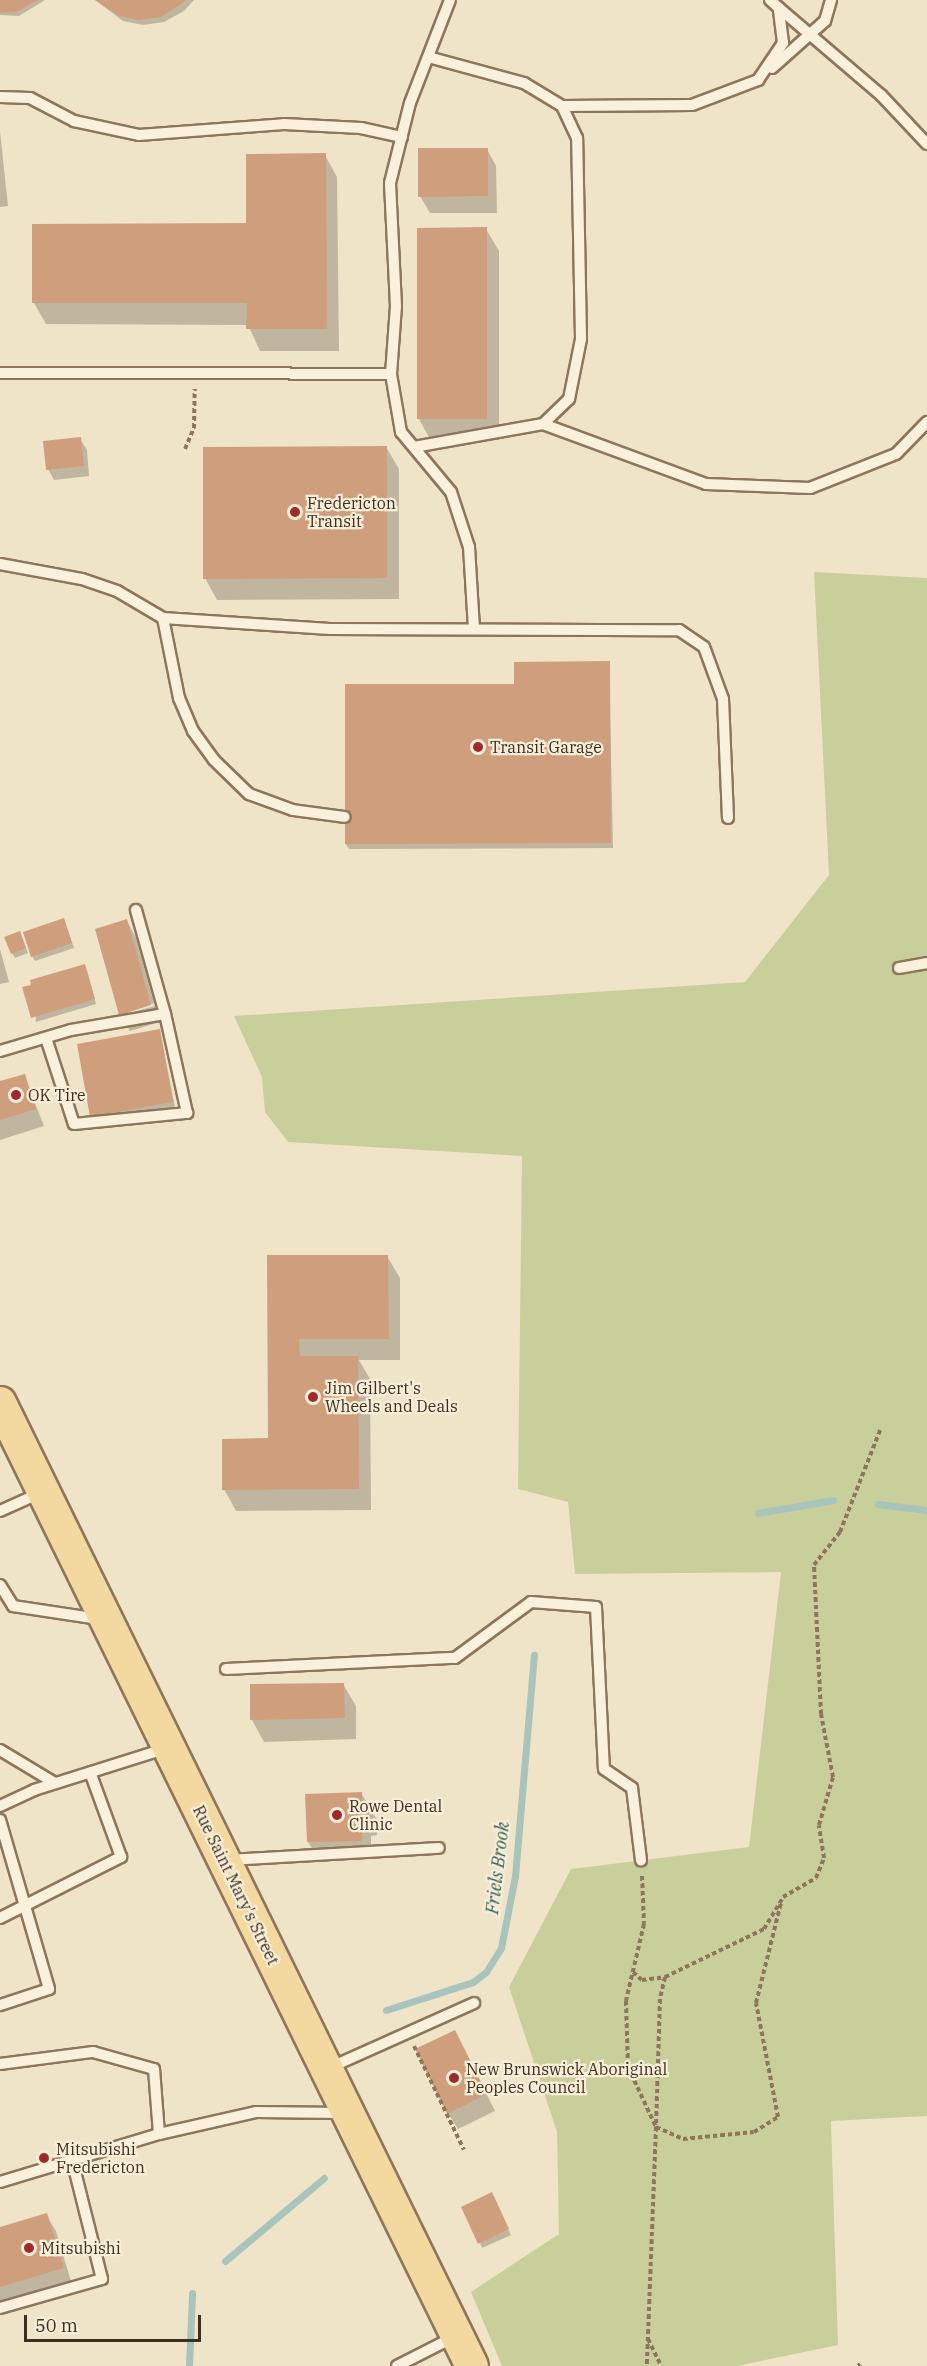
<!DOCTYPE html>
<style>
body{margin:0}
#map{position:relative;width:927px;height:2366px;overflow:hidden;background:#f0e4c8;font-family:"IBM Plex Serif",serif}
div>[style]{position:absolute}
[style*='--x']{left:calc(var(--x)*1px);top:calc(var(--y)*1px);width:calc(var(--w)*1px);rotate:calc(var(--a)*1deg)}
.green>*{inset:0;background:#c9cf9b}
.shadow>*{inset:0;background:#0003}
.stream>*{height:7px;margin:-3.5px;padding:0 3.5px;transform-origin:3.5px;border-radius:3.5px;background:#a9c4bc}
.building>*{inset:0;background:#cf9f7d}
.path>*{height:4px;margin-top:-2px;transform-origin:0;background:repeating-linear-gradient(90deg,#8d765c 0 4.5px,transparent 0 7.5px)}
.roads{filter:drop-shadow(2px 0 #8d765c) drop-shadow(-2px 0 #8d765c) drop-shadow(0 2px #8d765c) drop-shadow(0 -2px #8d765c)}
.lane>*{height:10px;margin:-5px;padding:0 5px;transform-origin:5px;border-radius:5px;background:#faf1dc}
.primary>*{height:32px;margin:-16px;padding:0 16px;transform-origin:16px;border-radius:16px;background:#f3d9a0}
.dots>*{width:16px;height:16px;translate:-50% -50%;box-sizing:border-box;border:3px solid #f7eed8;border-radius:50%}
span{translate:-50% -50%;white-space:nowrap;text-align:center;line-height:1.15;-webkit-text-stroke:4.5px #f7eed8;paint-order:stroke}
.poi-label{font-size:16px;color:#3d2e20}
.left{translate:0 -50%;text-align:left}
.street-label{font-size:16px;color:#3d2e20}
.water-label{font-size:18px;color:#2f5d5a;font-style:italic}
.scale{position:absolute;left:24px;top:2315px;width:177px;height:27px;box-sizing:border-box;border:3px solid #3d2e20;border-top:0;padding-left:8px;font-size:18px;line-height:21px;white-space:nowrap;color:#3d2e20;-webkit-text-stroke:4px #f7eed8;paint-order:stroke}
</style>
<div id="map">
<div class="green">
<i style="clip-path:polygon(814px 572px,927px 578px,927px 2116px,831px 2121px,838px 2345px,737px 2366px,502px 2366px,471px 2292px,559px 2234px,557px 2132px,509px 1987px,571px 1869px,749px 1847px,781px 1572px,575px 1574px,568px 1502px,518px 1489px,522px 1156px,288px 1142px,265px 1112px,262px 1077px,234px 1016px,745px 982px,829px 875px)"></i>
</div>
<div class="shadow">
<i style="clip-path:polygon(0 0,45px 0,19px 16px,0 15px)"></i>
<i style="clip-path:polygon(95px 0,194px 0,184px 11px,164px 22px,143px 25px,123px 21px)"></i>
<i style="clip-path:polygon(0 131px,8px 206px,0 207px)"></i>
<i style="clip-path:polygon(487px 149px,496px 166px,497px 213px,430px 213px,420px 196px)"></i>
<i style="clip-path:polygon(325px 155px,337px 177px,339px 351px,260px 351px,248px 325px,46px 324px,34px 303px,247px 225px)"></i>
<i style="clip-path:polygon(486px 229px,499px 251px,499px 440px,431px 441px,419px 419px)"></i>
<i style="clip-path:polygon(80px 439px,87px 450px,89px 476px,54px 480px,48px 469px)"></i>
<i style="clip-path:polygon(386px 447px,399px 469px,399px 599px,217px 600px,205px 578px)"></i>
<i style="clip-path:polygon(609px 662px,613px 848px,349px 849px,346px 844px,516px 685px)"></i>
<i style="clip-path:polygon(127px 921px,136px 938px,154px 1003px,122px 1015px,155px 1006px,160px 1022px,130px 1031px,120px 1014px)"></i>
<i style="clip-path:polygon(66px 925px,74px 948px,35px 961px,32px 956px)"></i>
<i style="clip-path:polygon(22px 938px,28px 953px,15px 958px,12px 953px)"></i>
<i style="clip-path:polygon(0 949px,9px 982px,0 984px)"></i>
<i style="clip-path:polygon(87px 971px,96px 1004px,36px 1022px,33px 986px)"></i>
<i style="clip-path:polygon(160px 1031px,175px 1107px,94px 1121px,91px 1116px)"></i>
<i style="clip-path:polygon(24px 1075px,44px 1126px,0 1140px,0 1083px)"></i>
<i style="clip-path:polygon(387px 1256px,400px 1278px,400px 1360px,359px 1360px,370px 1379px,371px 1510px,236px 1511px,224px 1489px,270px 1440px,269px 1356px)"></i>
<i style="clip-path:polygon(343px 1684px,356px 1706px,356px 1739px,264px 1742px,252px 1720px)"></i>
<i style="clip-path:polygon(361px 1793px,377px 1820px,377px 1835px,371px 1836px,371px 1857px,318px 1858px,308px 1842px)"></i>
<i style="clip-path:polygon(455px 2031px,495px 2111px,458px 2129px,448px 2113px)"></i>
<i style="clip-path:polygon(494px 2199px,511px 2235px,482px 2248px,480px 2243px)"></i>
<i style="clip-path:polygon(46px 2215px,56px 2231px,72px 2285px,0 2306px,0 2229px)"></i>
</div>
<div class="stream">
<i style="--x:878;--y:1504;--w:49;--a:7"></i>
<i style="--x:758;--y:1513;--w:76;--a:-9.8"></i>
<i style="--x:386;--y:2010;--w:91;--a:-17.8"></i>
<i style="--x:473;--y:1982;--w:16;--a:-38"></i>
<i style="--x:486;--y:1972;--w:28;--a:-58"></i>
<i style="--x:501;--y:1948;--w:73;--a:-79"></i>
<i style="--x:515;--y:1876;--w:222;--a:-85.1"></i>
<i style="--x:225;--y:2261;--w:129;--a:-40"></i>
<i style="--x:189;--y:2366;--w:73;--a:-87.6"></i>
</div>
<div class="building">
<i style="clip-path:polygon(0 0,38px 0,16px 12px,0 13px)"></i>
<i style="clip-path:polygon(95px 0,187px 0,161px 17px,139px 20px,119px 16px)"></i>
<i style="clip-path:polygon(418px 148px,488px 148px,488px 196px,418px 197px)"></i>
<i style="clip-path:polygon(326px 153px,327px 329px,246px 329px,247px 303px,32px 303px,32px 224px,246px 223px,246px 154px)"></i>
<i style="clip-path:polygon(487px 227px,487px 419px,417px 419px,417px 228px)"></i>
<i style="clip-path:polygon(81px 437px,84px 466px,46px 470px,43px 441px)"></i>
<i style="clip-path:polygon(387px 446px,387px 578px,203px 579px,203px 447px)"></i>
<i style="clip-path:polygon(610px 661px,611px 843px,345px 844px,345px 684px,514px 684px,514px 662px)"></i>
<i style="clip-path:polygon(64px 918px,72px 943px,31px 957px,23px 932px)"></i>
<i style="clip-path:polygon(127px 919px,151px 1005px,119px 1015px,95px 929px)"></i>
<i style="clip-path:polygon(20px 931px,26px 948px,11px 954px,4px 937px)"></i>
<i style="clip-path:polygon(85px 964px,95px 999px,31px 1018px,22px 987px,31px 985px,30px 980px)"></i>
<i style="clip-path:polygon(160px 1029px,173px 1102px,90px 1117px,77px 1044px)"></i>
<i style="clip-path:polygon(25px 1074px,36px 1109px,0 1120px,0 1081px)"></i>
<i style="clip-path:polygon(267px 1255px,388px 1255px,389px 1339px,299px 1339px,300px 1356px,358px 1356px,359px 1489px,222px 1490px,222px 1439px,268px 1438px)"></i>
<i style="clip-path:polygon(344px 1683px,345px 1718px,250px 1720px,250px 1684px)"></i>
<i style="clip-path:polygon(362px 1792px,362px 1801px,368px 1801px,368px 1819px,362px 1819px,362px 1841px,307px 1842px,305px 1794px)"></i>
<i style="clip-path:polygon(455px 2030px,487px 2094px,447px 2114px,415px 2049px)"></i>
<i style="clip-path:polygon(492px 2192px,509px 2229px,478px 2244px,461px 2207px)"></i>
<i style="clip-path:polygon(47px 2213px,64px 2268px,0 2287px,0 2227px)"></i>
</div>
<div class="path">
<i style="--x:185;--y:449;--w:23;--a:-67"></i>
<i style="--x:194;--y:428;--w:39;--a:-89"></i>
<i style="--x:642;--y:1876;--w:48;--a:87.6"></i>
<i style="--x:644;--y:1924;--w:79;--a:103.2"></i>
<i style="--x:626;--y:2001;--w:66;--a:88.3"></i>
<i style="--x:628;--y:2067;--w:66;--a:65"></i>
<i style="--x:656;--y:2127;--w:239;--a:92.2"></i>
<i style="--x:633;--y:1972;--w:12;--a:42"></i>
<i style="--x:642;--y:1980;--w:23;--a:-7"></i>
<i style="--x:665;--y:1977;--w:110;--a:-25.9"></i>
<i style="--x:764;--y:1929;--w:37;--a:-59"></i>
<i style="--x:783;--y:1897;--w:38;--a:-30"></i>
<i style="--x:816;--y:1878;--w:22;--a:-68"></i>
<i style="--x:824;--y:1858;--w:33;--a:-99"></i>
<i style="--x:819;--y:1825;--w:50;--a:-73.7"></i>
<i style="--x:833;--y:1777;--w:64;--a:-100.8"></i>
<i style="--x:821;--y:1714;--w:149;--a:-92.7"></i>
<i style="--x:814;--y:1565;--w:42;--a:-51.8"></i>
<i style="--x:840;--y:1532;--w:112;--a:-68.5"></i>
<i style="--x:665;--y:1977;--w:23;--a:103"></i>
<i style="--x:660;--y:1999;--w:128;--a:91.8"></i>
<i style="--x:656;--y:2127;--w:30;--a:24"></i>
<i style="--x:683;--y:2139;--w:71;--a:-5.6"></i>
<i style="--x:754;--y:2132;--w:28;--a:-32"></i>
<i style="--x:778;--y:2117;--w:116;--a:-100.9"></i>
<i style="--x:756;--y:2003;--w:103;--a:-76"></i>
<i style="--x:414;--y:2046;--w:115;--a:64.3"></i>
<i style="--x:648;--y:2339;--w:30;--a:64"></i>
<i style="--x:858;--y:2366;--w:3;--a:-45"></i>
</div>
<div class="roads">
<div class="lane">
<i style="--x:779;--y:8;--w:134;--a:40.5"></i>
<i style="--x:881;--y:95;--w:67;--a:46.8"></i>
<i style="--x:772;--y:68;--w:71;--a:-41.6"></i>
<i style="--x:825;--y:21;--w:22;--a:-74"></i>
<i style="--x:0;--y:97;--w:30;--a:2"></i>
<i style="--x:30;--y:98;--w:50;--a:27.6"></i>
<i style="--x:74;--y:121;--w:66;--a:12.2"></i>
<i style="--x:139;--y:135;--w:145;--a:-4.3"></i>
<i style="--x:284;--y:124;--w:77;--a:3"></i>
<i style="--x:361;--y:128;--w:42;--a:12.4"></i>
<i style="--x:562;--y:106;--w:130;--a:-0.4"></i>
<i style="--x:692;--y:105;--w:71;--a:-20.7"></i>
<i style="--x:758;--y:80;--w:45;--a:-56"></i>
<i style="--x:783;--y:43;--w:35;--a:-97"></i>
<i style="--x:779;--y:8;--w:12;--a:-138"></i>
<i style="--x:0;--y:373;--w:391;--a:0.1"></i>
<i style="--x:391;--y:374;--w:59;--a:80.2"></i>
<i style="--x:401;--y:432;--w:78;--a:50.2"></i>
<i style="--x:451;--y:492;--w:58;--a:71.9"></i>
<i style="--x:469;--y:547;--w:81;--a:86.5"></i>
<i style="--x:391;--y:374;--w:68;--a:-85.8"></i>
<i style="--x:396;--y:306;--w:123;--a:-92.8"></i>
<i style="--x:390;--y:183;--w:82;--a:-76"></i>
<i style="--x:410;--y:103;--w:110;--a:-68.8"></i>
<i style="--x:543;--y:424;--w:174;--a:20.2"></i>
<i style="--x:706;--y:484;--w:104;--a:2.2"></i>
<i style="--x:810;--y:488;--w:92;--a:-21.6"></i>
<i style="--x:896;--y:454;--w:45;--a:-45.9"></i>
<i style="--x:414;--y:447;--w:131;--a:-10.1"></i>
<i style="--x:543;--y:424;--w:36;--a:-44"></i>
<i style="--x:569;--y:399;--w:61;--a:-78.7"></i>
<i style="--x:581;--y:339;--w:201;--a:-91.1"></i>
<i style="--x:577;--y:138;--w:35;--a:-115"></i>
<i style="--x:562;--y:106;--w:44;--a:-148.8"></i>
<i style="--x:524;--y:83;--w:99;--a:-164.8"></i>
<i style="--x:0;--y:564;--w:83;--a:10.4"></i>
<i style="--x:82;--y:579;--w:37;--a:19"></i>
<i style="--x:117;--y:591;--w:53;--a:30.4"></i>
<i style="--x:163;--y:618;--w:167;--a:3.8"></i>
<i style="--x:330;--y:629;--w:349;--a:0.2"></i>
<i style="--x:679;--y:630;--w:30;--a:34"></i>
<i style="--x:704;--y:647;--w:55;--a:69.9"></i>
<i style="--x:723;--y:699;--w:119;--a:87.6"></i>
<i style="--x:163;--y:618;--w:82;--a:78.7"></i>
<i style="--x:179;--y:698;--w:36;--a:67"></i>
<i style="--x:193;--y:731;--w:36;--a:54"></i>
<i style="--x:214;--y:760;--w:49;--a:44.2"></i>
<i style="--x:249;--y:794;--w:47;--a:20"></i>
<i style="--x:293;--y:810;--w:52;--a:7.7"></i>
<i style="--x:899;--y:968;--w:28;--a:-10"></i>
<i style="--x:46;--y:1038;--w:90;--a:72"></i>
<i style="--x:74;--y:1124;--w:114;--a:-5.6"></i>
<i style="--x:187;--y:1113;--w:101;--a:-102.5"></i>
<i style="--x:0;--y:1051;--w:74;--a:-16.5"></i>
<i style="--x:71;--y:1030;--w:95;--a:-9.7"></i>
<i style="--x:165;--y:1014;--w:108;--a:-105.6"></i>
<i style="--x:0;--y:1511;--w:44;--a:-24.2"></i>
<i style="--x:0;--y:1585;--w:25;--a:58"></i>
<i style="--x:13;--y:1606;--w:87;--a:8.6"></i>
<i style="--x:226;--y:1669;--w:229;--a:-2.8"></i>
<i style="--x:455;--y:1658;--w:94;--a:-36.4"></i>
<i style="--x:531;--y:1602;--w:65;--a:4.4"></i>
<i style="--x:596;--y:1607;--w:162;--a:87.2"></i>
<i style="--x:604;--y:1769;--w:34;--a:34"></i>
<i style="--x:632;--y:1788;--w:73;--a:82.9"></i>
<i style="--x:0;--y:1750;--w:64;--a:31"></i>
<i style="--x:0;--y:1806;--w:38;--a:-25"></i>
<i style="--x:34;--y:1790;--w:139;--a:-17.5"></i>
<i style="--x:0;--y:1820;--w:176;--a:73.8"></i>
<i style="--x:49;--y:1989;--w:52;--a:161.9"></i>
<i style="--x:229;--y:1860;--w:210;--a:-3.3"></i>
<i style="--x:0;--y:1918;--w:136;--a:-26.8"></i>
<i style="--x:121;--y:1857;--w:90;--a:-110"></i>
<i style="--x:0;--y:2064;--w:94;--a:-7.4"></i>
<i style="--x:93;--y:2052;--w:63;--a:15.6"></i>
<i style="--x:154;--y:2069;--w:65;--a:85.6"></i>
<i style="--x:329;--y:2068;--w:159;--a:-24.1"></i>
<i style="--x:0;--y:2182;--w:166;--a:-16.8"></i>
<i style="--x:159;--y:2134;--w:99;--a:-12.8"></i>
<i style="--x:256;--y:2112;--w:88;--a:0.7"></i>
<i style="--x:0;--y:2308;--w:106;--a:-15.9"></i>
<i style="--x:102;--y:2279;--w:123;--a:-104.1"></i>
<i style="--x:397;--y:2366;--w:64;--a:-27"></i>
</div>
<div class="primary">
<i style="--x:0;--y:1403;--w:1072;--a:63.89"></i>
</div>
</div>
<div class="dots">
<i style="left:295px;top:512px;background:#9e2a2b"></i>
<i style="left:478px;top:747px;background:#9e2a2b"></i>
<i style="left:16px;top:1095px;background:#9e2a2b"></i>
<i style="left:313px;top:1397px;background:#9e2a2b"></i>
<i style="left:337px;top:1815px;background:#9e2a2b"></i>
<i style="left:454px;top:2078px;background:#9e2a2b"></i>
<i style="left:44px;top:2158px;background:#9e2a2b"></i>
<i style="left:29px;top:2248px;background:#9e2a2b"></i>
</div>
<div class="poi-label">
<span class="left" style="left:307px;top:512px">Fredericton<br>Transit</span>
<span class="left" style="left:490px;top:747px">Transit Garage</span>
<span class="left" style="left:28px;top:1095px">OK Tire</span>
<span class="left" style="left:325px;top:1397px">Jim Gilbert's<br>Wheels and Deals</span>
<span class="left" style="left:349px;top:1815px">Rowe Dental<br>Clinic</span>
<span class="left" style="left:466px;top:2078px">New Brunswick Aboriginal<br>Peoples Council</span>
<span class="left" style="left:56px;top:2158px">Mitsubishi<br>Fredericton</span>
<span class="left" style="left:41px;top:2248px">Mitsubishi</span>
</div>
<div class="street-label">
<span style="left:236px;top:1885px;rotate:64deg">Rue Saint Mary's Street</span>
</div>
<div class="water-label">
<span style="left:498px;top:1868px;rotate:-83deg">Friels Brook</span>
</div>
<div class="scale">50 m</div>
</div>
